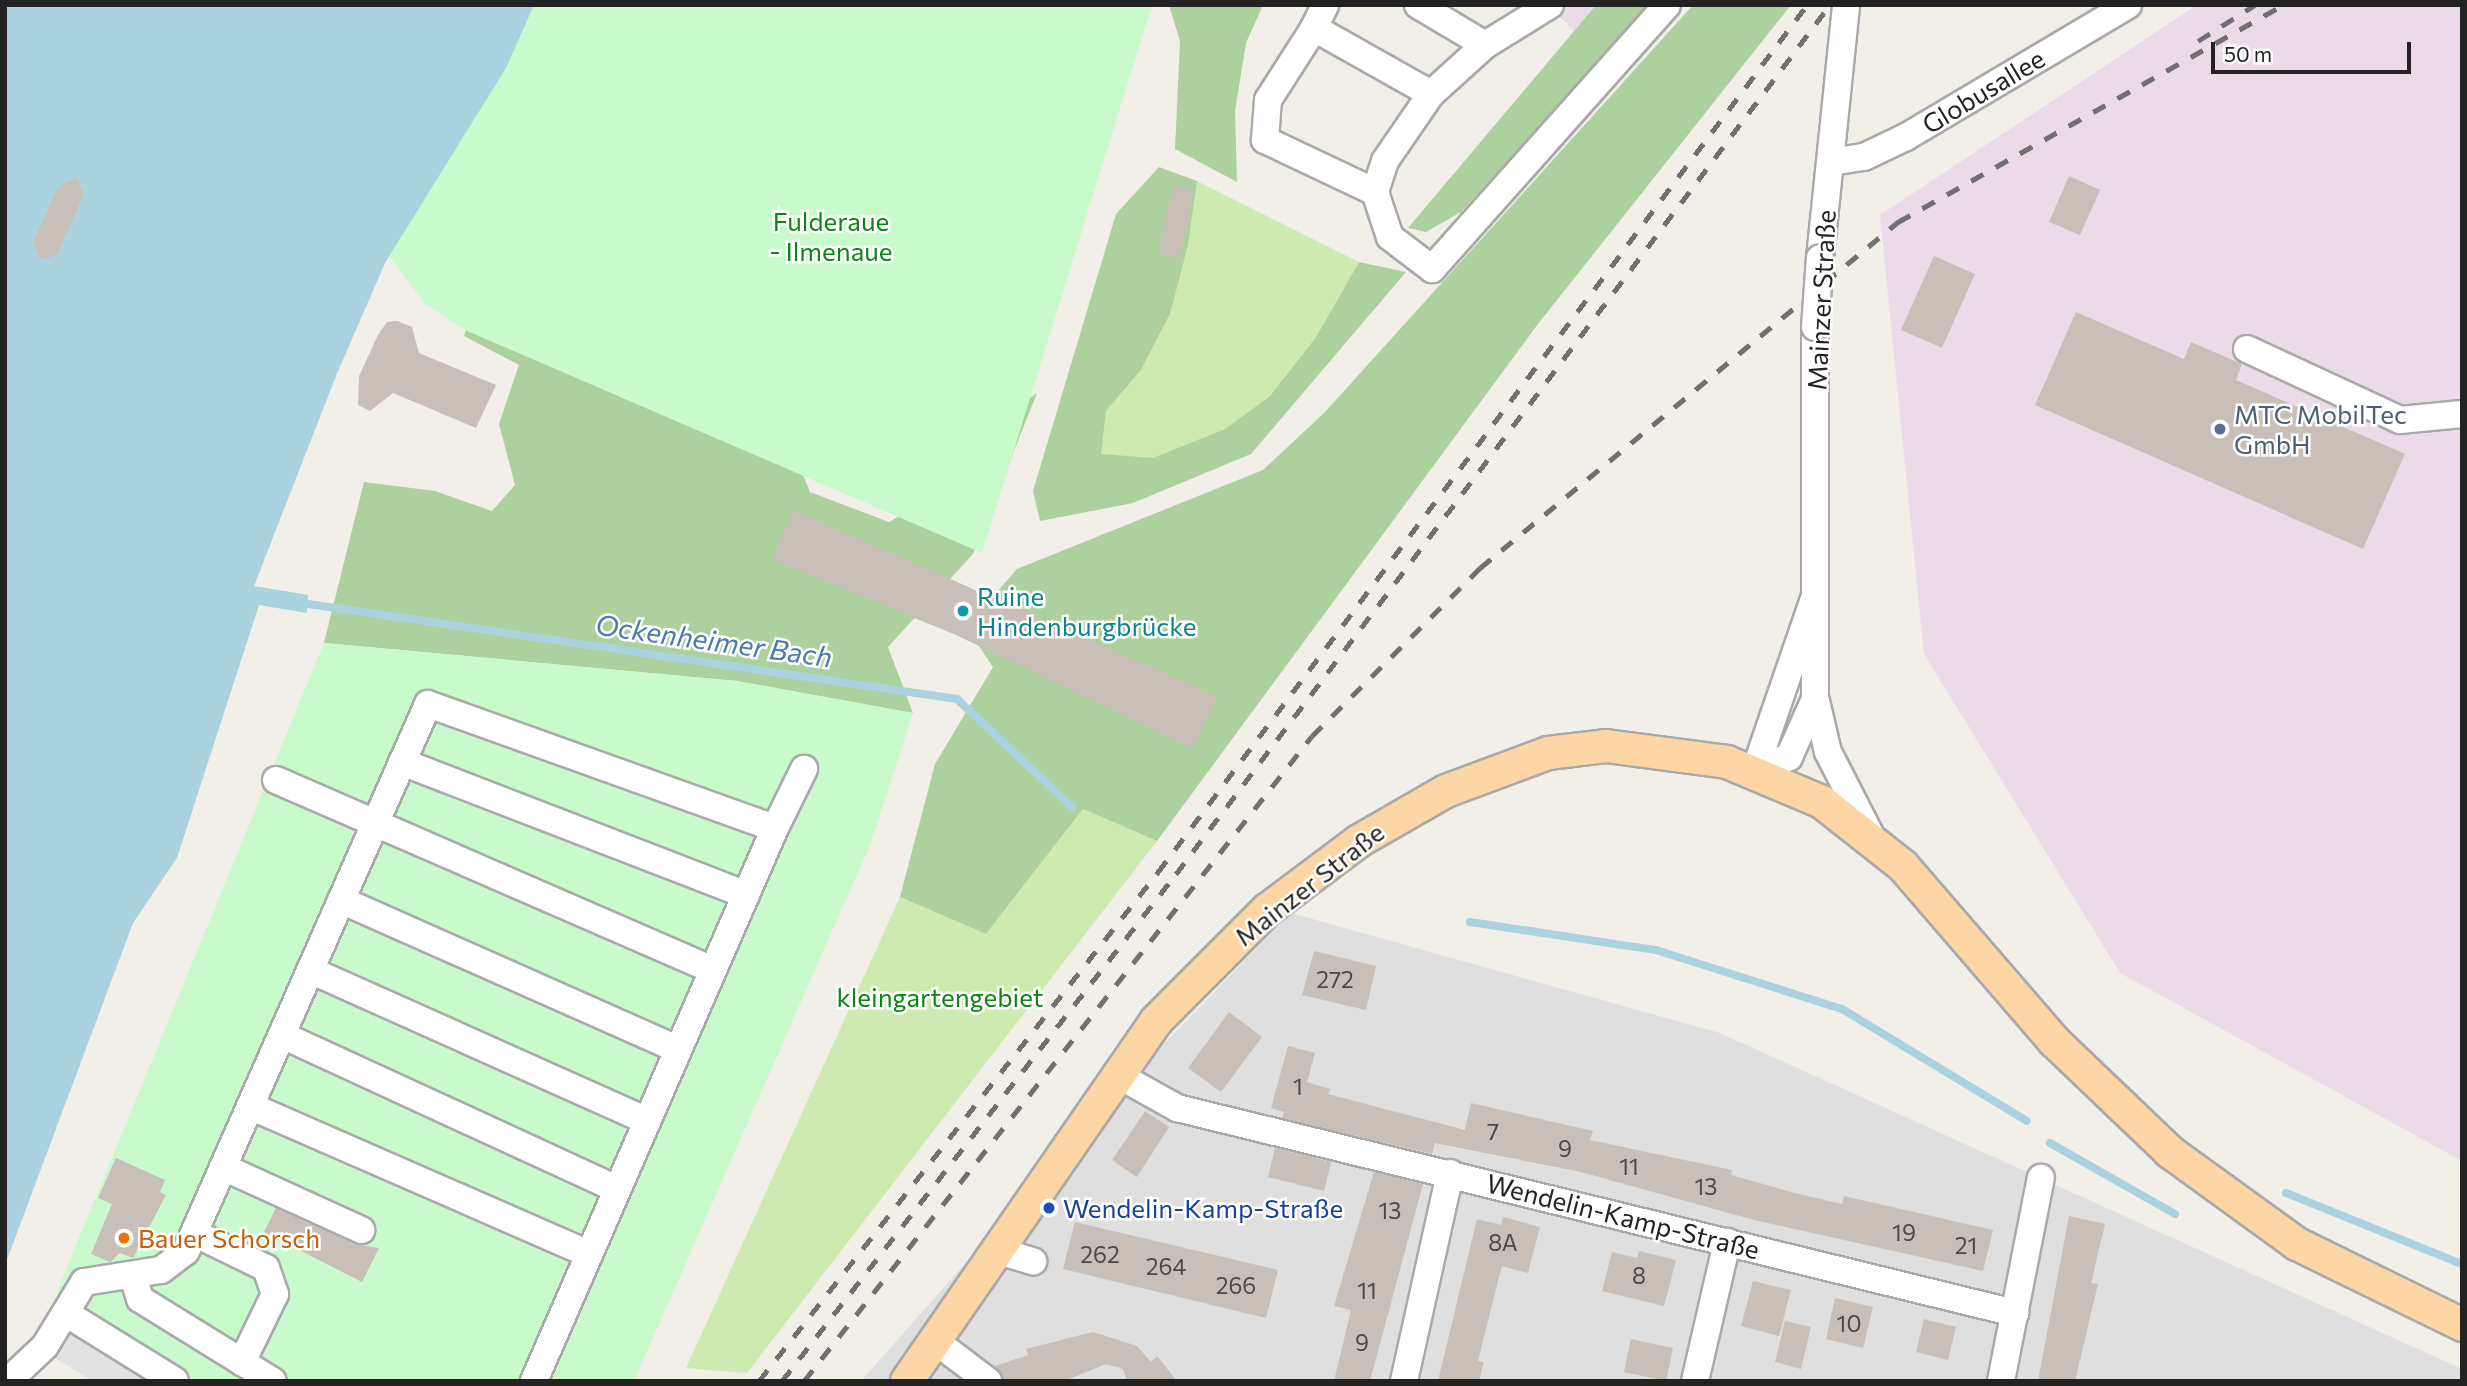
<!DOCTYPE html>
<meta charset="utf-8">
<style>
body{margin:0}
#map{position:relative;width:2467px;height:1386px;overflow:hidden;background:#f2efe9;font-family:Commissioner,sans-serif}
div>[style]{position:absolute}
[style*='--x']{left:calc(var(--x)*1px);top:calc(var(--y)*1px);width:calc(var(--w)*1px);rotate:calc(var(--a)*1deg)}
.residential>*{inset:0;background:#e0dfdf}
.industrial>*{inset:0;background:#ebdbe8}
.grass>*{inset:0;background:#cdebb0}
.forest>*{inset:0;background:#add19e}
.park>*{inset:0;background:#c8facc}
.parking>*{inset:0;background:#e2e2e2}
.water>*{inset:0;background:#aad3df}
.stream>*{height:8px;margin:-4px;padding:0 4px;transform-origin:4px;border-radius:4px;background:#aad3df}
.building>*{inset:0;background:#c7bfb8}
.roads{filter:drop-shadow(2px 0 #a9a9a9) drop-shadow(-2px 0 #a9a9a9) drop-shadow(0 2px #a9a9a9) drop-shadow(0 -2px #a9a9a9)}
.minor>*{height:26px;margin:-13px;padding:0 13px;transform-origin:13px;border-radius:13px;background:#fff}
.major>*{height:32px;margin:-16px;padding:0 16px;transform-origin:16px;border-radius:16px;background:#fcd6a4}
.rail>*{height:5px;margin-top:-2.5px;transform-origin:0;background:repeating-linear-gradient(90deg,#707070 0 14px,transparent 0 28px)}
.bridges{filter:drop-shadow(2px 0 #a9a9a9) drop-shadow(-2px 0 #a9a9a9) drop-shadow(0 2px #a9a9a9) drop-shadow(0 -2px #a9a9a9)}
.minor-bridge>*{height:26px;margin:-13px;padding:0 13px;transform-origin:13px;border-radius:13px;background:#fff}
.dots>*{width:19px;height:19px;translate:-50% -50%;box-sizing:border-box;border:4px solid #fff;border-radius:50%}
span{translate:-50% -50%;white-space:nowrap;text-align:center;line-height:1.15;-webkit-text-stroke:5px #fff;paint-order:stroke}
.number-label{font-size:23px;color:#4b4948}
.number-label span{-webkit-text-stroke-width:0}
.street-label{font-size:26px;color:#222}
.park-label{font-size:26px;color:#0c8416}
.service-label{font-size:26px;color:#4e5e75}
.left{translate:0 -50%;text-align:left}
.culture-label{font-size:26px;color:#0d838f}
.transit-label{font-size:26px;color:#164399}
.food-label{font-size:26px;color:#c56008}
.water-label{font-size:28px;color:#4a7aab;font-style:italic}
.frame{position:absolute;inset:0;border:7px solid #222;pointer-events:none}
.scale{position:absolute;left:2211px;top:42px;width:200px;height:32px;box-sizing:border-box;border:4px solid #222;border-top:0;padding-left:9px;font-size:21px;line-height:24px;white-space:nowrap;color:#222;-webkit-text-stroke:5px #fff;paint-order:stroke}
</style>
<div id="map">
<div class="residential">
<i style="clip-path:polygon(1291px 913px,1720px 1033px,2462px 1369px,2462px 1381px,861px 1381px,1108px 1102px)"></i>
</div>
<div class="industrial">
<i style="clip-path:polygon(1548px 5px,1596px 5px,1574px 31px)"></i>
<i style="clip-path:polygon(2197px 5px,2462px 5px,2462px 1161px,2120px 973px,1924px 654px,1880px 215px)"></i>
</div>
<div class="grass">
<i style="clip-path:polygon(1197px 181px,1359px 262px,1316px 337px,1270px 396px,1225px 429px,1153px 459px,1100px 454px,1106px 411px,1141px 370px,1170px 314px)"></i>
<i style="clip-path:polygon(1083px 809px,1157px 841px,747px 1373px,686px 1368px,900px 897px,986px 934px)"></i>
</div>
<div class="forest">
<i style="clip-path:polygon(1169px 5px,1263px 5px,1246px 43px,1235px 111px,1237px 182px,1175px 149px,1180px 41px)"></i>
<i style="clip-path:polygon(1596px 5px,1651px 5px,1461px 212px,1426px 232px,1408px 228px)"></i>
<i style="clip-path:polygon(1693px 5px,1791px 5px,1538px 324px,1157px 841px,1083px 809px,986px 934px,900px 897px,935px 764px,993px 667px,966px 627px,1017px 569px,1263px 470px,1325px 412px)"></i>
<i style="clip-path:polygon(1159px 167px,1197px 181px,1188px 245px,1170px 314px,1141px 370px,1106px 411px,1101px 454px,1153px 458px,1225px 429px,1270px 396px,1316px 337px,1359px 262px,1406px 272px,1251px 454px,1133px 503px,1040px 521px,1033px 491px,1116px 214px)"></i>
<i style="clip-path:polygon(501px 211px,786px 433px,810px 492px,889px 522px,928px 500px,1011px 411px,1037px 393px,973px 554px,888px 647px,913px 713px,737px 681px,324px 643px,364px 482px,435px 491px,492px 511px,515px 485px,499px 424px,519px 365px,464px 336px)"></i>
</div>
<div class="park">
<i style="clip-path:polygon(88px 5px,1152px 5px,982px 553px,465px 330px,425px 304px,383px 248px)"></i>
<i style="clip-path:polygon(324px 643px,737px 681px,913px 713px,870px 845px,634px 1381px,197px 1381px,56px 1294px)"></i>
</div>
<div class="parking">
<i style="clip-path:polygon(64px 1324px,156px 1381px,93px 1381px,46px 1353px)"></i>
</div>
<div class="water">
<i style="clip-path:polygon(5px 5px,534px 5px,506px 68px,385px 263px,336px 376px,254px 586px,308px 595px,307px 613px,259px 605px,177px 858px,133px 923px,5px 1265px)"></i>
</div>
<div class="stream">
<i style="--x:308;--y:604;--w:656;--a:8.33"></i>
<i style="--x:957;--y:699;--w:158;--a:43.2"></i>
<i style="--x:1470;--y:922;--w:188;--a:8.6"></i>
<i style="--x:1656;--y:950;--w:195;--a:17.6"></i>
<i style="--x:1842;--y:1009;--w:216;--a:31.2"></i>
<i style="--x:2050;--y:1143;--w:144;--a:29.6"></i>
<i style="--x:2286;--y:1193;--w:190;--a:22"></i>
</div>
<div class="building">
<i style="clip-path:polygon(2069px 176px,2100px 190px,2080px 235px,2049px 222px)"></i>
<i style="clip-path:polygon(77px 177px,84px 194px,57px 255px,41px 260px,33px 243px,58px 187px)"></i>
<i style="clip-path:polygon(1173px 186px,1194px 190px,1180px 258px,1158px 253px)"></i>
<i style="clip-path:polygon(1934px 256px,1975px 274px,1942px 348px,1901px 330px)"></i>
<i style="clip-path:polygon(2076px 312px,2184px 359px,2191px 342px,2242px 364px,2236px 380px,2405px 454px,2363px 549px,2035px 405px)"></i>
<i style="clip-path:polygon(397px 321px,412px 327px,419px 353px,496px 385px,476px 428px,393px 393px,370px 411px,358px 405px,359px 376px,378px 335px,387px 322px)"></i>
<i style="clip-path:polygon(793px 510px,1217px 696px,1193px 749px,956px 635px,773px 560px)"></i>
<i style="clip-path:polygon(1314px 951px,1376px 966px,1366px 1010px,1302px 995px)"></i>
<i style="clip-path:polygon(1229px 1012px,1262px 1037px,1221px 1092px,1188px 1068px)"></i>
<i style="clip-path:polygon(1288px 1046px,1315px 1053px,1307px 1082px,1330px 1089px,1328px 1094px,1465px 1130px,1471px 1103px,1593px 1131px,1590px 1140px,1732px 1170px,1731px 1175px,1795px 1193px,1842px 1204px,1844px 1196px,1993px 1230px,1983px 1271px,1754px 1220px,1581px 1172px,1435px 1143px,1432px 1154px,1282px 1118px,1284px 1112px,1271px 1108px)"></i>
<i style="clip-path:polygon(1145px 1111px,1169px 1127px,1137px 1177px,1112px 1160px)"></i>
<i style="clip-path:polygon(1275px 1148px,1331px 1162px,1324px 1191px,1268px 1177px)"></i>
<i style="clip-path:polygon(116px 1158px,165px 1180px,160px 1192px,166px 1195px,133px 1258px,120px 1253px,110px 1262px,91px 1254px,112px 1204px,98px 1198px)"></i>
<i style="clip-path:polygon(1374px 1172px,1423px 1184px,1370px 1381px,1334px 1381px,1351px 1310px,1334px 1306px)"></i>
<i style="clip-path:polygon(276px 1208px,354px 1244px,379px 1248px,362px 1282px,264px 1232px)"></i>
<i style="clip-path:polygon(2069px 1216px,2105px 1224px,2091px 1283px,2098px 1284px,2075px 1381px,2038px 1381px)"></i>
<i style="clip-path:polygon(1503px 1217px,1540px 1227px,1528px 1273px,1502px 1266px,1478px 1361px,1484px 1362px,1479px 1381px,1438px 1381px,1477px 1219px,1501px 1225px)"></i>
<i style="clip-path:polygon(1075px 1222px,1278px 1270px,1266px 1318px,1063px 1269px)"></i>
<i style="clip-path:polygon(1639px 1251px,1676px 1260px,1664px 1306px,1602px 1291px,1612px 1252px,1637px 1258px)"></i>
<i style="clip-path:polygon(1753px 1281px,1791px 1290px,1779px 1336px,1741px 1326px)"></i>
<i style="clip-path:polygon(1835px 1298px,1873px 1307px,1863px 1348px,1826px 1339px)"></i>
<i style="clip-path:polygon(1924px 1319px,1956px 1327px,1948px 1360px,1916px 1352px)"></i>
<i style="clip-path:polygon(1785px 1321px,1811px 1327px,1801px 1369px,1775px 1362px)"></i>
<i style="clip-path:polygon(1093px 1332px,1137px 1346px,1151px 1362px,1157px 1356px,1177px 1381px,1127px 1381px,1123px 1369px,1106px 1364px,1064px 1381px,1003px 1381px,995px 1366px,1028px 1355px,1026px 1349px)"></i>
<i style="clip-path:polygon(1631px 1339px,1673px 1348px,1666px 1381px,1624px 1372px)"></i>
</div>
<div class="roads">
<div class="minor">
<i style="--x:1418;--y:5;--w:78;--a:30.8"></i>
<i style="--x:1550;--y:5;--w:76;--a:148.4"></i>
<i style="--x:1485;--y:45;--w:73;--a:137.8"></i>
<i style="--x:1431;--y:94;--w:81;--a:124.5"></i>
<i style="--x:1385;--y:161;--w:33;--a:108"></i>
<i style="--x:1375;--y:192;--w:47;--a:71.6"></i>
<i style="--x:1390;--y:237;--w:53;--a:37.3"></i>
<i style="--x:1432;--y:269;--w:353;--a:-48.3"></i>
<i style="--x:1314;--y:28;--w:25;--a:-64"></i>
<i style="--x:1831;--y:162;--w:33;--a:-9"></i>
<i style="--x:1864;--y:157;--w:47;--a:-25.5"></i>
<i style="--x:1906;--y:137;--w:258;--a:-30.7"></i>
<i style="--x:1375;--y:192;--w:122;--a:-154.7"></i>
<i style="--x:1265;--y:140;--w:40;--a:-85.7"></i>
<i style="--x:1268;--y:100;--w:85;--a:-57.4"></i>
<i style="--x:1314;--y:28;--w:134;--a:29.4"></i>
<i style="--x:1820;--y:258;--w:254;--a:-84.1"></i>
<i style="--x:1815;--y:327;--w:372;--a:90"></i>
<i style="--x:1815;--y:699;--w:64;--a:114.1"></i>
<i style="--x:1789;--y:757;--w:36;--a:159"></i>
<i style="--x:1755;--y:770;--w:184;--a:-71"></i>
<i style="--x:2247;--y:349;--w:169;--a:24.9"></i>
<i style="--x:2400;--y:420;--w:62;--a:-5.5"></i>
<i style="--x:1816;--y:701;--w:52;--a:76.8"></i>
<i style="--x:1828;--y:752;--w:99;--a:62.9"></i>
<i style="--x:402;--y:762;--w:369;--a:21.1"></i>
<i style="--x:276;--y:780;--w:476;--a:23.5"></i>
<i style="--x:775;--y:828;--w:66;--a:-63.8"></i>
<i style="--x:341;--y:900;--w:368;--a:23.9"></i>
<i style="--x:310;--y:970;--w:367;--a:24.1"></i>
<i style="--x:282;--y:1035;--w:366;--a:24.7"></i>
<i style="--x:1116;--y:1074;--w:70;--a:29.1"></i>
<i style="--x:1177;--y:1108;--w:863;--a:13.75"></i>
<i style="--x:250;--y:1106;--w:367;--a:23.6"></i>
<i style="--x:223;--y:1167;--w:152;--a:24.5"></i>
<i style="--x:194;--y:1233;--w:80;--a:25.9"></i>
<i style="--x:266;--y:1268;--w:28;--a:71"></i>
<i style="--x:275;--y:1294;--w:76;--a:115.9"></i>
<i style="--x:996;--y:1250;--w:39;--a:17"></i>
<i style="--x:133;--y:1277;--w:23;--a:72"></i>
<i style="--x:140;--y:1299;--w:156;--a:31.7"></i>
<i style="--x:67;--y:1314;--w:127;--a:31.8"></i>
<i style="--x:934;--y:1340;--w:68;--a:37.2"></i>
<i style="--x:8;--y:1381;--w:51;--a:-43.4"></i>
<i style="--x:45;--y:1346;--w:75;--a:-58.6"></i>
<i style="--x:84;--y:1282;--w:78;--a:-8.9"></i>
<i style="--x:161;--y:1270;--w:31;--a:-37"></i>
<i style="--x:186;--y:1251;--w:598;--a:-66.13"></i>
<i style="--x:428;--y:704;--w:368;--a:19.7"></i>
<i style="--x:775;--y:828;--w:603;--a:113.55"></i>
<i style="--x:1404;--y:1381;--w:213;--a:-77.5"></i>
<i style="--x:1695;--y:1381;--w:143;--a:-77"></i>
<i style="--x:2001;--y:1381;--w:207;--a:-78.9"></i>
</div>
<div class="major">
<i style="--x:907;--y:1381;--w:438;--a:-55.3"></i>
<i style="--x:1156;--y:1021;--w:157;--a:-45"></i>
<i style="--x:1267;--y:910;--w:115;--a:-36.9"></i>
<i style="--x:1359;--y:841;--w:100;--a:-29.9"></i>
<i style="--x:1446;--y:791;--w:109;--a:-20.4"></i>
<i style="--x:1548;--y:753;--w:58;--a:-6.9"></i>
<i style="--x:1606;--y:746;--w:122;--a:7.5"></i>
<i style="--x:1727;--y:762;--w:103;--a:22.8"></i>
<i style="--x:1822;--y:802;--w:103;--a:38.3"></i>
<i style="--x:1903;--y:866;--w:231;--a:49.2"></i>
<i style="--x:2054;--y:1041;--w:161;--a:43.7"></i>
<i style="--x:2170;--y:1152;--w:157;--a:35.9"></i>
<i style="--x:2297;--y:1244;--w:184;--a:26.1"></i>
</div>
</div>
<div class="rail">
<i style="--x:2198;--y:41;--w:67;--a:-32.3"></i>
<i style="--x:759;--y:1381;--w:647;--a:-51.91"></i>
<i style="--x:1158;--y:872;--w:1083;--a:-53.18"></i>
<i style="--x:782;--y:1381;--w:642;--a:-52.15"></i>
<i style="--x:1176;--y:874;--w:1088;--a:-53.04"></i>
<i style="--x:804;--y:1381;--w:821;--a:-51.78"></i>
<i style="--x:1312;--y:736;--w:238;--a:-45"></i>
<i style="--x:1480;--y:568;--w:543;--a:-39.62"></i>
<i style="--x:1898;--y:222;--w:442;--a:-29.4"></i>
</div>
<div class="bridges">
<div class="minor-bridge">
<i style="--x:1815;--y:327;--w:69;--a:-85.9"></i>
</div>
</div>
<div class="dots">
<i style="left:2220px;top:429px;background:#5c6f8a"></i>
<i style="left:963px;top:611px;background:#0f9aa8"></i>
<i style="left:1049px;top:1208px;background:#1a4fb4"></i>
<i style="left:124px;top:1238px;background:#e8710a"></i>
</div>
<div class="number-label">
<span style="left:1335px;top:979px">272</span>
<span style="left:1298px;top:1086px">1</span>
<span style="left:1493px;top:1131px">7</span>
<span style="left:1565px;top:1148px">9</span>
<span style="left:1629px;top:1166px">11</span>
<span style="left:1706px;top:1186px">13</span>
<span style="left:1390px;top:1210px">13</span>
<span style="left:1904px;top:1232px">19</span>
<span style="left:1503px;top:1242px">8A</span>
<span style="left:1966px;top:1245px">21</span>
<span style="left:1100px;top:1254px">262</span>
<span style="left:1166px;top:1266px">264</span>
<span style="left:1639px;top:1275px">8</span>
<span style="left:1236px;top:1285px">266</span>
<span style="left:1367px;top:1290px">11</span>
<span style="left:1849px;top:1323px">10</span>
<span style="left:1362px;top:1342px">9</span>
</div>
<div class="street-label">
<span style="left:1983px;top:91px;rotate:-31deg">Globusallee</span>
<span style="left:1821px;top:300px;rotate:-87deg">Mainzer Straße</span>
<span style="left:1309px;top:884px;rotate:-38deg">Mainzer Straße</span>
<span style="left:1623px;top:1216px;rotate:14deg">Wendelin-Kamp-Straße</span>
</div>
<div class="park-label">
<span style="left:831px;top:236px">Fulderaue<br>- Ilmenaue</span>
<span style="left:940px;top:997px">kleingartengebiet</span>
</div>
<div class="service-label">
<span class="left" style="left:2234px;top:429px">MTC MobilTec<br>GmbH</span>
</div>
<div class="culture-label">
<span class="left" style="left:977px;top:611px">Ruine<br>Hindenburgbrücke</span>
</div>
<div class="transit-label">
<span class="left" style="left:1063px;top:1208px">Wendelin-Kamp-Straße</span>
</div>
<div class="food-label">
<span class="left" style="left:138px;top:1238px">Bauer Schorsch</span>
</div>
<div class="water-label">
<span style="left:714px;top:640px;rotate:8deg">Ockenheimer Bach</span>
</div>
<div class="frame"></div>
<div class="scale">50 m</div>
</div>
